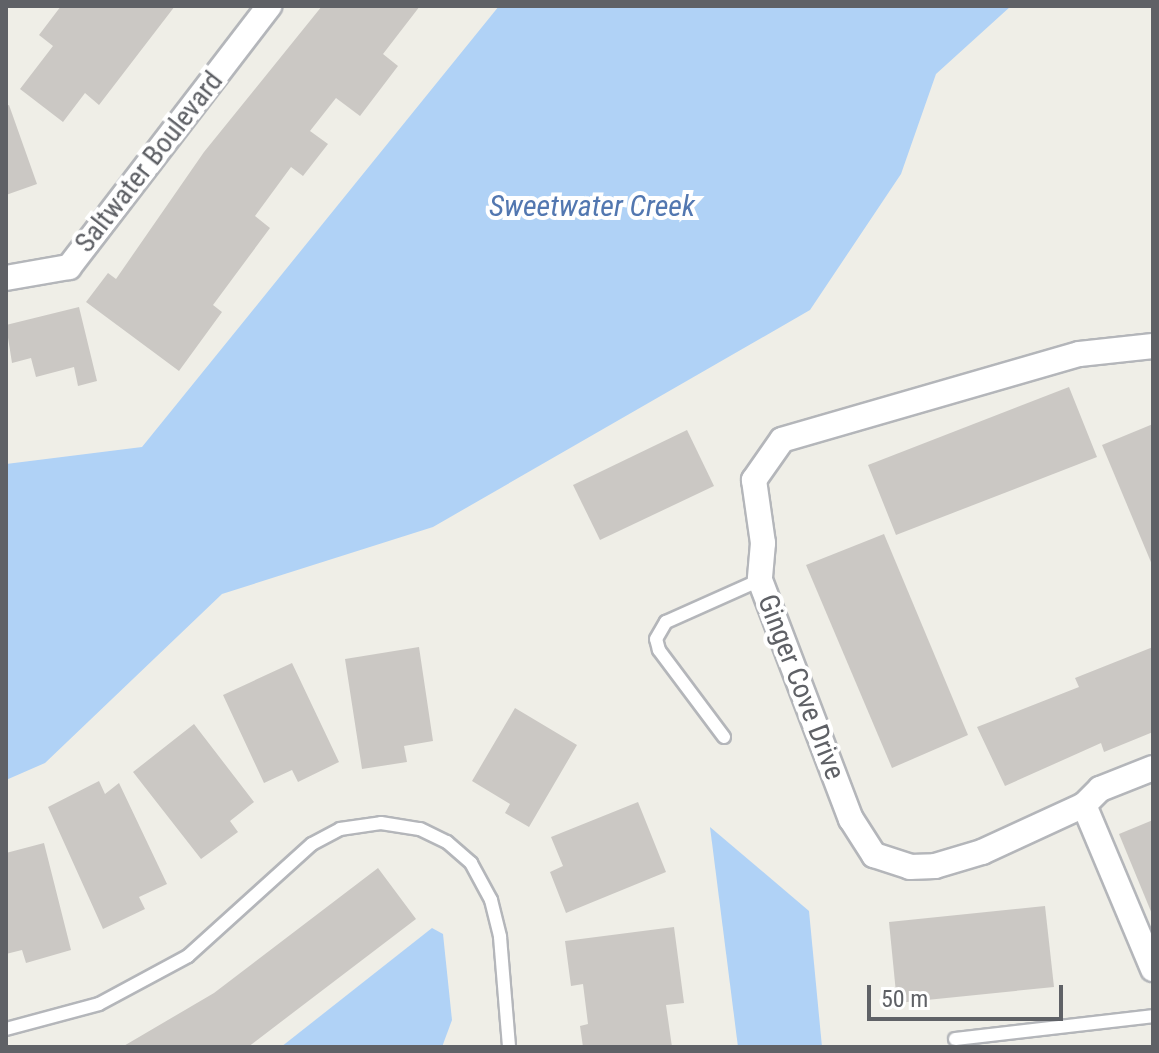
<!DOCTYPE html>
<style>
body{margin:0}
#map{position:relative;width:1159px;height:1053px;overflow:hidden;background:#efeee7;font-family:"Roboto Condensed",sans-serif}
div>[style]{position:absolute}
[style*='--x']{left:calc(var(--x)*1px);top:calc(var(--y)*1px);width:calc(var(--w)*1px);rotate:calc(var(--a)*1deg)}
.water>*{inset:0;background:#b0d2f6}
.building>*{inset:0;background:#cbc8c4}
.roads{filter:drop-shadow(2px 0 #b4b6ba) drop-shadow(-2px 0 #b4b6ba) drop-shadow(0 2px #b4b6ba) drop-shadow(0 -2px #b4b6ba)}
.lane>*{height:12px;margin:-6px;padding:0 6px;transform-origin:6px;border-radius:6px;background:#fff}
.street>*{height:24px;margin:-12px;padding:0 12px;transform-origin:12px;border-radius:12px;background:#fff}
span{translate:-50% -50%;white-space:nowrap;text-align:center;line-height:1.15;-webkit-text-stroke:8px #fff;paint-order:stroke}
.street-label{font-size:28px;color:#5f6166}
.water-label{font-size:30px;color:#5277b0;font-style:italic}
.frame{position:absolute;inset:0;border:8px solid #5f6166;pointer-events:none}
.scale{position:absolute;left:867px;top:985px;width:196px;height:36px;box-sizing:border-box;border:4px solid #5f6166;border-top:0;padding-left:10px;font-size:24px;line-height:28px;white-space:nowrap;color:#5f6166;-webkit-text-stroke:6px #fff;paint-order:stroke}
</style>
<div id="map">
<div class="water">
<i style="clip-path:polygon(499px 6px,1011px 6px,936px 74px,901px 174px,810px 310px,433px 527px,222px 594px,45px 763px,6px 780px,6px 464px,142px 447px)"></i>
<i style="clip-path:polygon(710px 827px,809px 911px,822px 1047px,738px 1047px)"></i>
<i style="clip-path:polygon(432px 928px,443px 934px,452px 1020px,442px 1047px,281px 1047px)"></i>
</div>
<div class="building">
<i style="clip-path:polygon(61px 6px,175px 6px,99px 105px,85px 93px,63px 122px,20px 89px,53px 46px,39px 35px)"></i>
<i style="clip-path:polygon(322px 6px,420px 6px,383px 54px,398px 66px,360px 116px,336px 98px,310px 131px,328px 144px,303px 176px,291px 167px,255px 216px,270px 228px,213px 305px,222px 312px,179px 371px,86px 302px,108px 273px,116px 279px,204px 152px)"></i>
<i style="clip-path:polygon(9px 105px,37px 184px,6px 195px,6px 106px)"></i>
<i style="clip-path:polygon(79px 307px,97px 381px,78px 386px,74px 367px,36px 377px,31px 358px,12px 363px,6px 325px)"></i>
<i style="clip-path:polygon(1069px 387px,1097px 457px,896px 535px,868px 465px)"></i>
<i style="clip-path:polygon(1153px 424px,1153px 567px,1102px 445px)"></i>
<i style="clip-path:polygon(687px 430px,714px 486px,600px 540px,573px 485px)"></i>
<i style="clip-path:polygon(884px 534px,968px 735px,892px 768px,806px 565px)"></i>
<i style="clip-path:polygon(419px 647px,433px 741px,404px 746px,407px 762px,362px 769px,345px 659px)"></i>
<i style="clip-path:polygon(1153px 647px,1153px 732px,1104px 752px,1101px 743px,1005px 786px,977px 727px,1079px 687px,1075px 678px)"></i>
<i style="clip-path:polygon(292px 663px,339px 762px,298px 782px,292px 770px,264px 783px,223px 695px)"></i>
<i style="clip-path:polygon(515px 708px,577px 745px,529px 827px,505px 813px,510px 804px,472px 781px)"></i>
<i style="clip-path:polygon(194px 724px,254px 802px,230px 821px,238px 832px,201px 859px,133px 772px)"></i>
<i style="clip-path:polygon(99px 781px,105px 794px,119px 783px,167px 884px,139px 897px,145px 909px,103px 929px,48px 807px)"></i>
<i style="clip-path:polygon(638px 802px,666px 872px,566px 913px,550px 872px,563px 866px,551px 837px)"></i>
<i style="clip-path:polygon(1153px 820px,1153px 914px,1152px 914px,1119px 834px)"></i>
<i style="clip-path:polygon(44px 843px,71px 950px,26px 963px,22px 950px,6px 954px,6px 853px)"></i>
<i style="clip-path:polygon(378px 868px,416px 919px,248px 1047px,122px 1047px,214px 993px)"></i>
<i style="clip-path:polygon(1045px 906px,1054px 987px,897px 1003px,889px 922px)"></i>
<i style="clip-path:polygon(674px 927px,684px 1003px,666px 1005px,672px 1047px,583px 1047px,580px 1026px,588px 1024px,583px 984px,571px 986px,565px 941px)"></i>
</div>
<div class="roads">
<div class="lane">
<i style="--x:724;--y:737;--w:109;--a:-126.8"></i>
<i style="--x:659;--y:650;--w:11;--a:-105"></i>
<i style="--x:656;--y:639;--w:20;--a:-60"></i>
<i style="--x:666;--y:622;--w:103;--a:-24.1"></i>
<i style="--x:6;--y:1029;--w:96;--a:-15"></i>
<i style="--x:99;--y:1004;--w:101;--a:-28.3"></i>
<i style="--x:188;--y:956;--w:167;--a:-42.1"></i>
<i style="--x:312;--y:844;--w:32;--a:-28"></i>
<i style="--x:340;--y:829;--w:41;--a:-8.3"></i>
<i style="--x:381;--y:823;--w:39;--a:9"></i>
<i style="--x:420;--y:829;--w:30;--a:26"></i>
<i style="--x:447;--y:842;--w:32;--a:41"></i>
<i style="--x:471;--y:863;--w:42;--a:61.6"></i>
<i style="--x:491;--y:900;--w:38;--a:76"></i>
<i style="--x:500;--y:937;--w:110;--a:85.3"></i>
<i style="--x:955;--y:1039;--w:199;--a:-6.6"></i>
</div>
<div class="street">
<i style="--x:6;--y:278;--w:64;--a:-9.9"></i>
<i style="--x:69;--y:267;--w:329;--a:-52.5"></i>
<i style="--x:1153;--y:346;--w:74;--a:173.8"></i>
<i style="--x:1079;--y:354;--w:309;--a:163.9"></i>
<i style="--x:782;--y:440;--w:49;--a:125"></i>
<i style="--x:754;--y:480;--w:64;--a:81.9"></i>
<i style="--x:763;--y:543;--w:37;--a:95"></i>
<i style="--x:760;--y:580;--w:256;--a:69.2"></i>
<i style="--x:851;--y:819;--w:43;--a:57.4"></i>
<i style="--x:874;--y:855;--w:38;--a:18"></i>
<i style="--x:910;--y:867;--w:25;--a:-2"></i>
<i style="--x:935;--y:866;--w:49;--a:-16.6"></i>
<i style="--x:982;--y:852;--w:112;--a:-24.7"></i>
<i style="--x:1084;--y:805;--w:23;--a:-45"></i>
<i style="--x:1100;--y:789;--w:57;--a:-21.6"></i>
<i style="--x:1084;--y:805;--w:178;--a:67.2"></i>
</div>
</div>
<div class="street-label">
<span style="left:149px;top:162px;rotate:-52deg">Saltwater Boulevard</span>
<span style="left:801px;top:687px;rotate:69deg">Ginger Cove Drive</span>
</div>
<div class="water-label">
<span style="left:592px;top:206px">Sweetwater Creek</span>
</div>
<div class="frame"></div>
<div class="scale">50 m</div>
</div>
